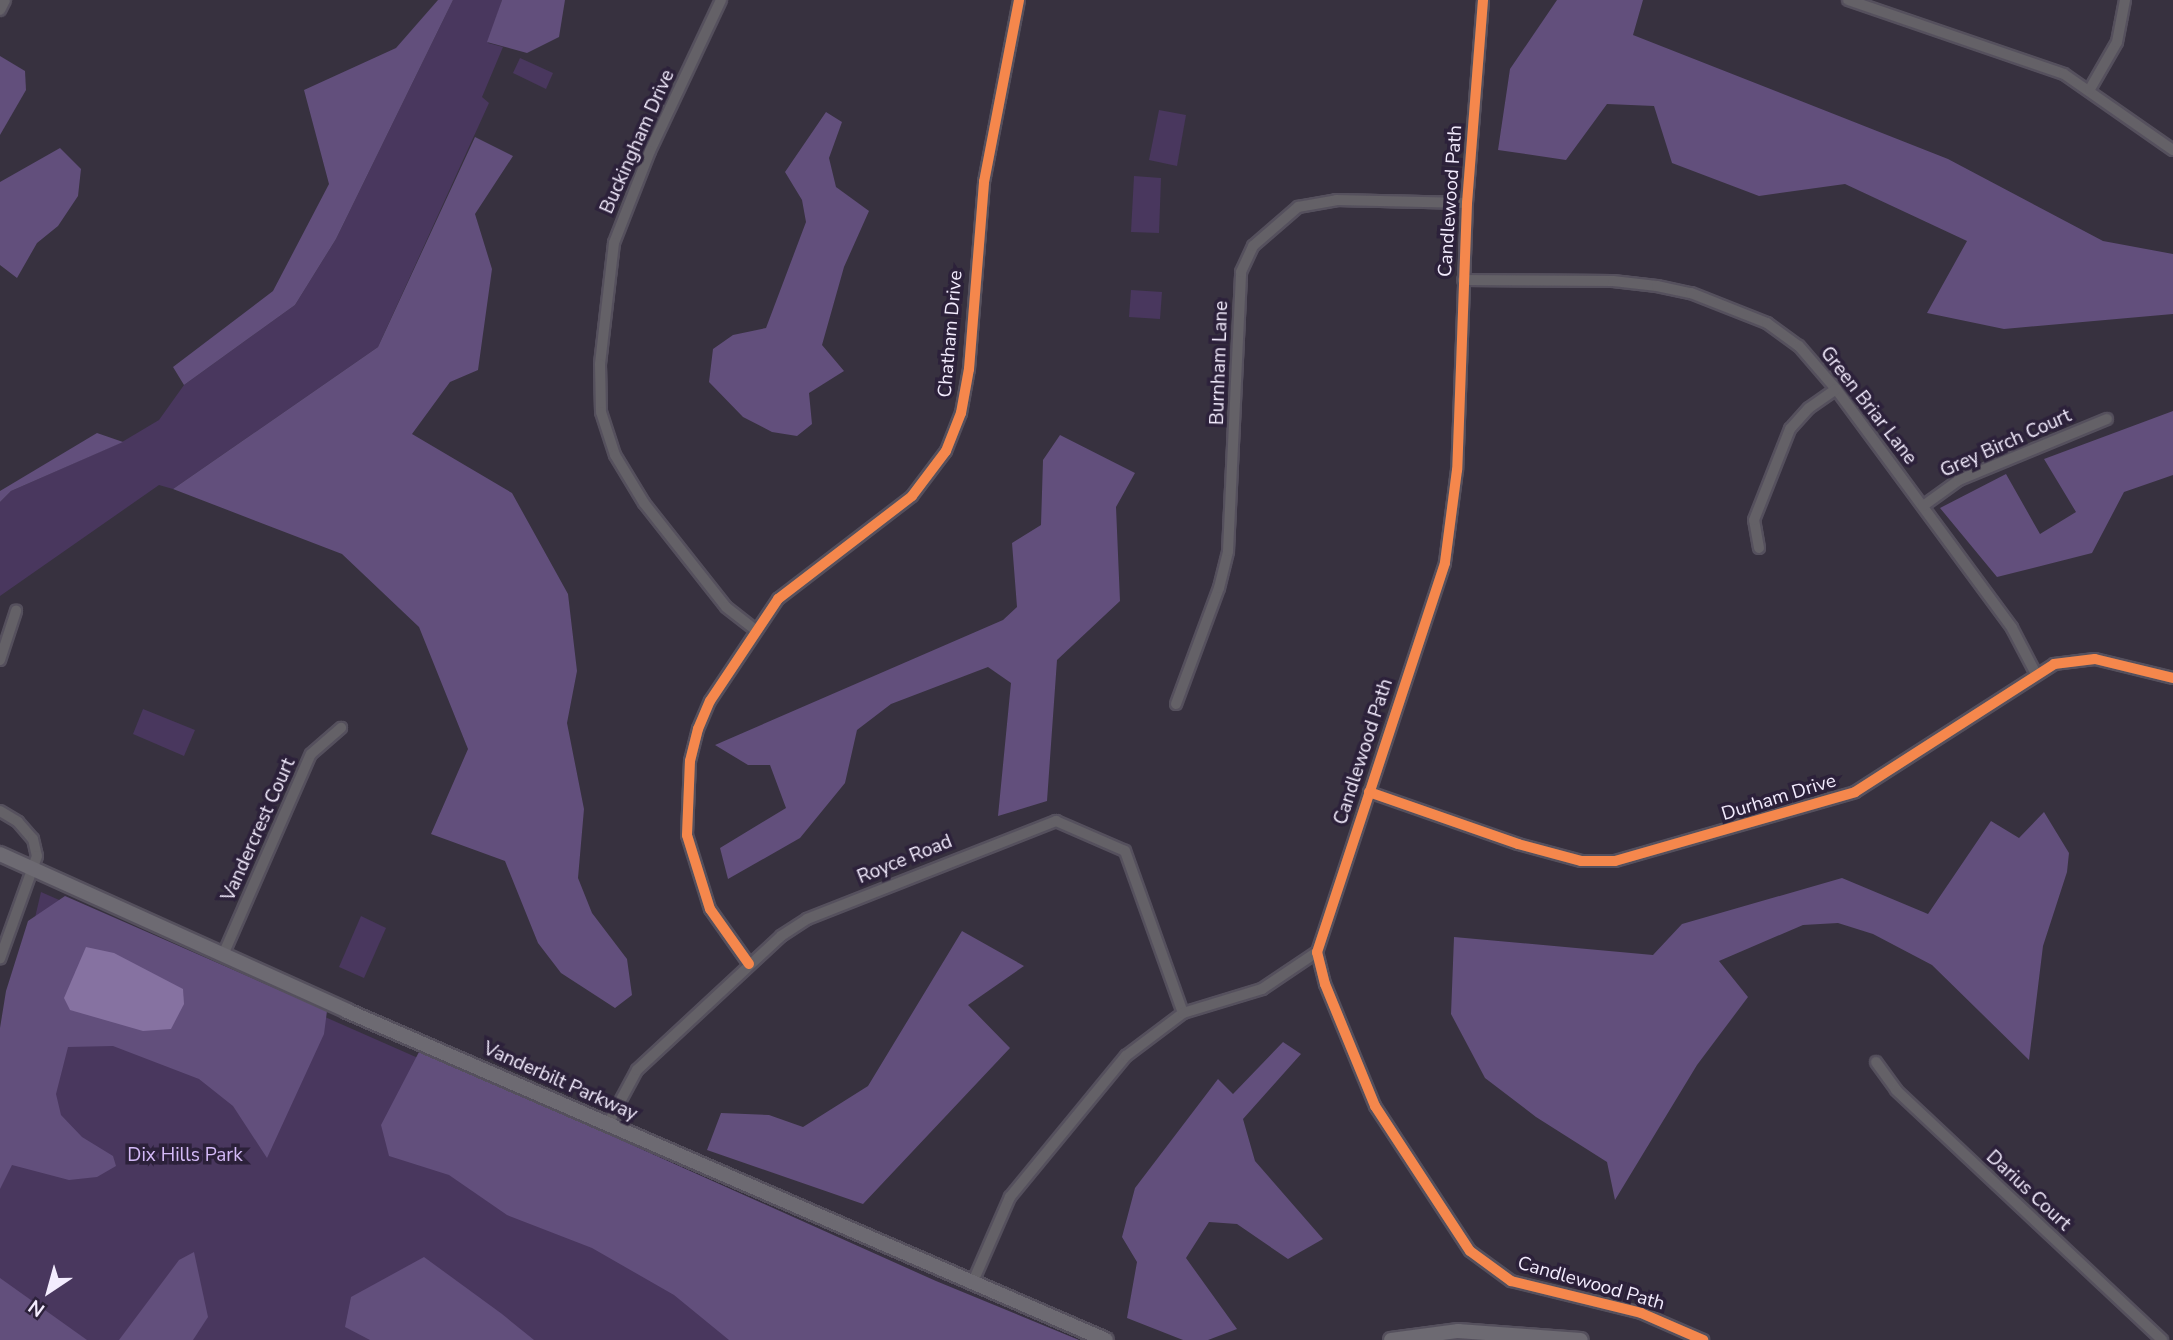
<!DOCTYPE html>
<style>
body{margin:0}
#map{position:relative;width:2173px;height:1340px;overflow:hidden;background:#37313f;font-family:"Nunito Sans",sans-serif}
div>[style]{position:absolute}
[style*='--x']{left:calc(var(--x)*1px);top:calc(var(--y)*1px);width:calc(var(--w)*1px);rotate:calc(var(--a)*1deg)}
.green>*{inset:0;background:#49375e}
.forest>*{inset:0;background:#624f7c}
.water>*{inset:0;background:#8672a1}
.roads{filter:drop-shadow(2px 0 #55505d) drop-shadow(-2px 0 #55505d) drop-shadow(0 2px #55505d) drop-shadow(0 -2px #55505d)}
.minor>*{height:10px;margin:-5px;padding:0 5px;transform-origin:5px;border-radius:5px;background:#646167}
.major>*{height:14px;margin:-7px;padding:0 7px;transform-origin:7px;border-radius:7px;background:#6d6a72}
.cycleway>*{height:10px;margin:-5px;padding:0 5px;transform-origin:5px;border-radius:5px;background:#f5874c}
span{translate:-50% -50%;white-space:nowrap;text-align:center;line-height:1.15;-webkit-text-stroke:7px #2c213a;paint-order:stroke}
.street-label{font-size:19px;color:#f3ecfe}
.park-label{font-size:19px;color:#d4baf7}
.north{position:absolute;left:14px;top:1256px;width:70px;height:70px;-webkit-text-stroke:5px #2c213a;paint-order:stroke;rotate:216deg;font-size:19px;font-weight:700;line-height:28px;text-align:center;color:#f3ecfe}
.north::after{content:'';display:block;margin:auto;width:24px;height:32px;background:#f3ecfe;clip-path:polygon(50% 0,100% 100%,50% 72%,0 100%)}
</style>
<div id="map">
<div class="green">
<i style="clip-path:polygon(453px 0,502px 0,488px 43px,503px 47px,482px 97px,489px 103px,378px 347px,173px 489px,159px 485px,0 596px,0 502px,11px 491px,122px 442px,159px 420px,184px 385px,295px 305px,336px 239px)"></i>
<i style="clip-path:polygon(520px 58px,553px 73px,546px 89px,513px 73px)"></i>
<i style="clip-path:polygon(1159px 110px,1186px 115px,1177px 166px,1149px 160px)"></i>
<i style="clip-path:polygon(1134px 176px,1161px 178px,1159px 233px,1131px 232px)"></i>
<i style="clip-path:polygon(1131px 290px,1162px 292px,1160px 319px,1129px 317px)"></i>
<i style="clip-path:polygon(143px 709px,195px 730px,184px 756px,133px 734px)"></i>
<i style="clip-path:polygon(41px 892px,1059px 1340px,0 1340px,0 1067px)"></i>
<i style="clip-path:polygon(361px 916px,386px 928px,364px 978px,339px 967px)"></i>
</div>
<div class="forest">
<i style="clip-path:polygon(438px 0,453px 0,336px 239px,295px 305px,184px 385px,173px 367px,273px 291px,329px 184px,304px 90px,396px 48px)"></i>
<i style="clip-path:polygon(502px 0,565px 0,559px 37px,527px 53px,487px 42px)"></i>
<i style="clip-path:polygon(1557px 0,1643px 0,1633px 35px,1948px 159px,2103px 241px,2173px 254px,2173px 314px,2004px 329px,1927px 313px,1967px 241px,1845px 184px,1759px 196px,1672px 163px,1654px 106px,1607px 104px,1566px 160px,1498px 150px,1510px 69px)"></i>
<i style="clip-path:polygon(0 56px,25px 71px,26px 90px,0 135px)"></i>
<i style="clip-path:polygon(826px 112px,842px 122px,829px 158px,836px 187px,869px 211px,844px 267px,822px 345px,844px 371px,809px 393px,812px 424px,797px 436px,772px 432px,743px 417px,709px 382px,713px 349px,733px 335px,766px 328px,806px 222px,802px 200px,785px 172px)"></i>
<i style="clip-path:polygon(475px 137px,513px 156px,475px 214px,492px 269px,478px 370px,450px 382px,412px 434px,512px 493px,568px 594px,577px 671px,567px 723px,584px 809px,578px 878px,592px 913px,627px 959px,632px 995px,615px 1008px,561px 973px,538px 943px,505px 861px,431px 834px,468px 749px,419px 627px,342px 554px,173px 489px,378px 347px)"></i>
<i style="clip-path:polygon(60px 148px,81px 169px,78px 196px,58px 226px,37px 243px,17px 278px,0 265px,0 182px)"></i>
<i style="clip-path:polygon(2173px 411px,2173px 475px,2124px 492px,2092px 553px,1997px 577px,1940px 508px,2006px 474px,2040px 534px,2076px 512px,2044px 459px)"></i>
<i style="clip-path:polygon(97px 433px,123px 442px,11px 491px,0 502px,0 491px)"></i>
<i style="clip-path:polygon(1060px 435px,1135px 473px,1116px 507px,1120px 601px,1057px 660px,1047px 801px,998px 816px,1011px 683px,988px 667px,891px 704px,857px 730px,845px 783px,800px 838px,728px 879px,720px 848px,786px 808px,770px 765px,748px 765px,715px 745px,1003px 620px,1017px 607px,1012px 543px,1041px 525px,1043px 460px)"></i>
<i style="clip-path:polygon(2044px 812px,2069px 853px,2067px 872px,2043px 946px,2029px 1060px,1932px 965px,1873px 934px,1838px 923px,1803px 925px,1719px 961px,1748px 997px,1697px 1065px,1615px 1200px,1607px 1162px,1536px 1117px,1485px 1078px,1451px 1014px,1454px 937px,1653px 955px,1682px 924px,1842px 878px,1928px 914px,1991px 821px,2019px 838px)"></i>
<i style="clip-path:polygon(65px 896px,327px 1011px,324px 1034px,267px 1158px,233px 1106px,199px 1079px,113px 1046px,68px 1047px,56px 1094px,61px 1115px,82px 1137px,113px 1156px,116px 1166px,97px 1177px,69px 1180px,12px 1165px,0 1189px,0 1028px,6px 991px,28px 921px)"></i>
<i style="clip-path:polygon(962px 931px,1024px 966px,968px 1005px,1010px 1048px,863px 1204px,707px 1150px,721px 1113px,769px 1115px,803px 1127px,868px 1086px)"></i>
<i style="clip-path:polygon(1283px 1042px,1301px 1054px,1243px 1119px,1255px 1161px,1323px 1239px,1288px 1259px,1237px 1224px,1209px 1222px,1186px 1258px,1237px 1329px,1208px 1340px,1183px 1340px,1127px 1318px,1137px 1262px,1122px 1237px,1135px 1188px,1218px 1079px,1233px 1094px)"></i>
<i style="clip-path:polygon(420px 1050px,936px 1281px,1079px 1340px,729px 1340px,674px 1295px,592px 1248px,507px 1215px,449px 1175px,389px 1156px,381px 1125px)"></i>
<i style="clip-path:polygon(194px 1252px,208px 1317px,193px 1340px,119px 1340px,179px 1260px)"></i>
<i style="clip-path:polygon(424px 1257px,502px 1314px,534px 1340px,370px 1340px,345px 1327px,351px 1297px)"></i>
<i style="clip-path:polygon(0 1278px,87px 1340px,0 1340px)"></i>
</div>
<div class="water">
<i style="clip-path:polygon(86px 947px,114px 953px,183px 989px,184px 1004px,171px 1029px,143px 1031px,70px 1010px,64px 998px)"></i>
</div>
<div class="roads">
<div class="minor">
<i style="--x:721;--y:0;--w:167;--a:115.2"></i>
<i style="--x:650;--y:151;--w:99;--a:111.4"></i>
<i style="--x:614;--y:243;--w:122;--a:96.6"></i>
<i style="--x:600;--y:364;--w:48;--a:88.8"></i>
<i style="--x:601;--y:412;--w:45;--a:72"></i>
<i style="--x:615;--y:455;--w:56;--a:58.9"></i>
<i style="--x:644;--y:503;--w:132;--a:51.7"></i>
<i style="--x:726;--y:607;--w:36;--a:38"></i>
<i style="--x:1483;--y:0;--w:204;--a:94.5"></i>
<i style="--x:1467;--y:203;--w:267;--a:92.1"></i>
<i style="--x:1457;--y:470;--w:94;--a:97.4"></i>
<i style="--x:1445;--y:563;--w:410;--a:108.2"></i>
<i style="--x:1317;--y:952;--w:33;--a:76"></i>
<i style="--x:1325;--y:984;--w:132;--a:67.7"></i>
<i style="--x:1375;--y:1106;--w:173;--a:56.8"></i>
<i style="--x:1470;--y:1251;--w:51;--a:36.2"></i>
<i style="--x:1511;--y:1281;--w:134;--a:13.8"></i>
<i style="--x:1641;--y:1313;--w:68;--a:23.5"></i>
<i style="--x:1848;--y:0;--w:228;--a:18.9"></i>
<i style="--x:2064;--y:74;--w:133;--a:34.9"></i>
<i style="--x:0;--y:10;--w:11;--a:-63"></i>
<i style="--x:2090;--y:89;--w:54;--a:-60.1"></i>
<i style="--x:2117;--y:42;--w:43;--a:-79.2"></i>
<i style="--x:1463;--y:280;--w:150;--a:0.4"></i>
<i style="--x:1613;--y:281;--w:44;--a:6.5"></i>
<i style="--x:1657;--y:286;--w:35;--a:12"></i>
<i style="--x:1691;--y:293;--w:82;--a:21.5"></i>
<i style="--x:1767;--y:323;--w:39;--a:36"></i>
<i style="--x:1799;--y:346;--w:57;--a:49.3"></i>
<i style="--x:1836;--y:389;--w:297;--a:53.6"></i>
<i style="--x:2012;--y:628;--w:50;--a:62.4"></i>
<i style="--x:1923;--y:506;--w:44;--a:-35.8"></i>
<i style="--x:1959;--y:480;--w:160;--a:-22.4"></i>
<i style="--x:1759;--y:548;--w:28;--a:-100"></i>
<i style="--x:1754;--y:520;--w:98;--a:-68.4"></i>
<i style="--x:1790;--y:429;--w:28;--a:-48"></i>
<i style="--x:1809;--y:408;--w:33;--a:-35"></i>
<i style="--x:0;--y:660;--w:52;--a:-71.9"></i>
<i style="--x:1176;--y:704;--w:124;--a:-69.7"></i>
<i style="--x:1219;--y:588;--w:38;--a:-76"></i>
<i style="--x:1228;--y:551;--w:279;--a:-87.3"></i>
<i style="--x:1241;--y:272;--w:29;--a:-65"></i>
<i style="--x:1253;--y:246;--w:60;--a:-40.9"></i>
<i style="--x:1298;--y:207;--w:39;--a:-10"></i>
<i style="--x:1336;--y:200;--w:131;--a:1.3"></i>
<i style="--x:1369;--y:792;--w:158;--a:19.2"></i>
<i style="--x:1518;--y:844;--w:65;--a:15.1"></i>
<i style="--x:1581;--y:861;--w:34;--a:0"></i>
<i style="--x:1615;--y:861;--w:250;--a:-16"></i>
<i style="--x:1855;--y:792;--w:237;--a:-32.7"></i>
<i style="--x:2054;--y:664;--w:41;--a:-7"></i>
<i style="--x:2095;--y:659;--w:80;--a:13.7"></i>
<i style="--x:0;--y:811;--w:21;--a:31"></i>
<i style="--x:18;--y:822;--w:23;--a:49"></i>
<i style="--x:33;--y:839;--w:17;--a:77"></i>
<i style="--x:37;--y:856;--w:109;--a:109.8"></i>
<i style="--x:223;--y:955;--w:219;--a:-66.4"></i>
<i style="--x:311;--y:754;--w:40;--a:-41"></i>
<i style="--x:749;--y:964;--w:67;--a:-125.3"></i>
<i style="--x:710;--y:909;--w:77;--a:-107.3"></i>
<i style="--x:687;--y:835;--w:74;--a:-87.7"></i>
<i style="--x:690;--y:761;--w:33;--a:-76"></i>
<i style="--x:698;--y:729;--w:30;--a:-67"></i>
<i style="--x:710;--y:701;--w:123;--a:-56.3"></i>
<i style="--x:778;--y:599;--w:169;--a:-37.5"></i>
<i style="--x:912;--y:496;--w:56;--a:-52.9"></i>
<i style="--x:946;--y:451;--w:41;--a:-68.5"></i>
<i style="--x:961;--y:413;--w:45;--a:-79.7"></i>
<i style="--x:969;--y:369;--w:188;--a:-85.4"></i>
<i style="--x:984;--y:182;--w:185;--a:-79.1"></i>
<i style="--x:1876;--y:1062;--w:34;--a:54"></i>
<i style="--x:1896;--y:1090;--w:365;--a:43.2"></i>
<i style="--x:608;--y:1124;--w:61;--a:-61.8"></i>
<i style="--x:637;--y:1070;--w:197;--a:-42.9"></i>
<i style="--x:781;--y:936;--w:31;--a:-33"></i>
<i style="--x:807;--y:919;--w:268;--a:-21.5"></i>
<i style="--x:1056;--y:821;--w:75;--a:23.5"></i>
<i style="--x:1125;--y:851;--w:172;--a:70.3"></i>
<i style="--x:972;--y:1284;--w:95;--a:-66.4"></i>
<i style="--x:1010;--y:1197;--w:183;--a:-50.6"></i>
<i style="--x:1126;--y:1056;--w:71;--a:-37"></i>
<i style="--x:1183;--y:1013;--w:83;--a:-16.9"></i>
<i style="--x:1262;--y:989;--w:66;--a:-33.9"></i>
</div>
<div class="major">
<i style="--x:0;--y:854;--w:381;--a:24.3"></i>
<i style="--x:347;--y:1011;--w:827;--a:23.44"></i>
<i style="--x:1391;--y:1340;--w:68;--a:-7.7"></i>
<i style="--x:1458;--y:1331;--w:123;--a:4.2"></i>
</div>
</div>
<div class="cycleway">
<i style="--x:1483;--y:0;--w:204;--a:94.5"></i>
<i style="--x:1467;--y:203;--w:267;--a:92.1"></i>
<i style="--x:1457;--y:470;--w:94;--a:97.4"></i>
<i style="--x:1445;--y:563;--w:410;--a:108.2"></i>
<i style="--x:1317;--y:952;--w:33;--a:76"></i>
<i style="--x:1325;--y:984;--w:132;--a:67.7"></i>
<i style="--x:1375;--y:1106;--w:173;--a:56.8"></i>
<i style="--x:1470;--y:1251;--w:51;--a:36.2"></i>
<i style="--x:1511;--y:1281;--w:134;--a:13.8"></i>
<i style="--x:1641;--y:1313;--w:68;--a:23.5"></i>
<i style="--x:1369;--y:792;--w:158;--a:19.2"></i>
<i style="--x:1518;--y:844;--w:65;--a:15.1"></i>
<i style="--x:1581;--y:861;--w:34;--a:0"></i>
<i style="--x:1615;--y:861;--w:250;--a:-16"></i>
<i style="--x:1855;--y:792;--w:237;--a:-32.7"></i>
<i style="--x:2054;--y:664;--w:41;--a:-7"></i>
<i style="--x:2095;--y:659;--w:80;--a:13.7"></i>
<i style="--x:749;--y:964;--w:67;--a:-125.3"></i>
<i style="--x:710;--y:909;--w:77;--a:-107.3"></i>
<i style="--x:687;--y:835;--w:74;--a:-87.7"></i>
<i style="--x:690;--y:761;--w:33;--a:-76"></i>
<i style="--x:698;--y:729;--w:30;--a:-67"></i>
<i style="--x:710;--y:701;--w:123;--a:-56.3"></i>
<i style="--x:778;--y:599;--w:169;--a:-37.5"></i>
<i style="--x:912;--y:496;--w:56;--a:-52.9"></i>
<i style="--x:946;--y:451;--w:41;--a:-68.5"></i>
<i style="--x:961;--y:413;--w:45;--a:-79.7"></i>
<i style="--x:969;--y:369;--w:188;--a:-85.4"></i>
<i style="--x:984;--y:182;--w:185;--a:-79.1"></i>
</div>
<div class="street-label">
<span style="left:638px;top:142px;rotate:-66deg">Buckingham Drive</span>
<span style="left:1451px;top:201px;rotate:-86deg">Candlewood Path</span>
<span style="left:951px;top:334px;rotate:-85deg">Chatham Drive</span>
<span style="left:1220px;top:363px;rotate:-88deg">Burnham Lane</span>
<span style="left:1868px;top:406px;rotate:52deg">Green Briar Lane</span>
<span style="left:2006px;top:444px;rotate:-24deg">Grey Birch Court</span>
<span style="left:1364px;top:752px;rotate:-72deg">Candlewood Path</span>
<span style="left:1779px;top:798px;rotate:-17deg">Durham Drive</span>
<span style="left:259px;top:830px;rotate:-66deg">Vandercrest Court</span>
<span style="left:905px;top:860px;rotate:-22deg">Royce Road</span>
<span style="left:560px;top:1082px;rotate:24deg">Vanderbilt Parkway</span>
<span style="left:2028px;top:1191px;rotate:43deg">Darius Court</span>
<span style="left:1591px;top:1284px;rotate:16deg">Candlewood Path</span>
</div>
<div class="park-label">
<span style="left:185px;top:1156px">Dix Hills Park</span>
</div>
<div class="north">N</div>
</div>
